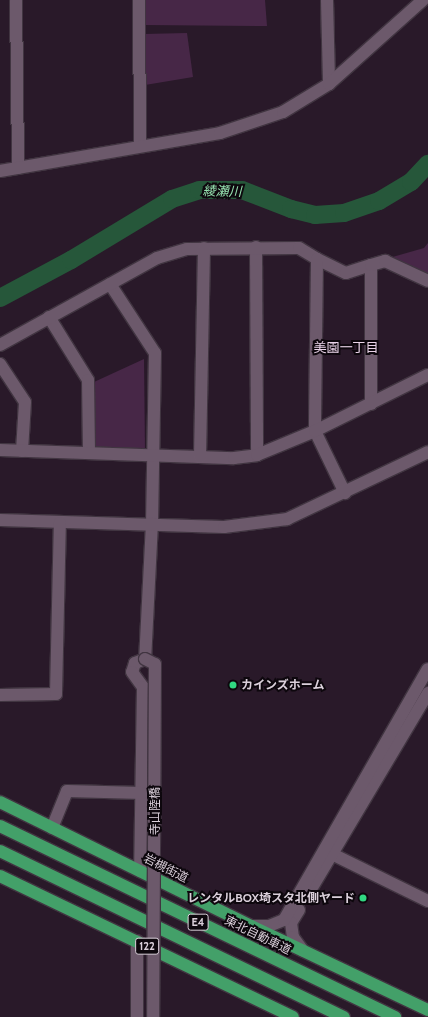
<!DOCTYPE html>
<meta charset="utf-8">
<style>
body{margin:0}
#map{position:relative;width:428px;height:1017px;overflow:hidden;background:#291929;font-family:Cabin,"Noto Sans JP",sans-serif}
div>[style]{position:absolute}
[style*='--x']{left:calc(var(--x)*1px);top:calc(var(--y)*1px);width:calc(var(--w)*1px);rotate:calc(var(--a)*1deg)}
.green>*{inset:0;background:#472747}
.river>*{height:18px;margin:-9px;padding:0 9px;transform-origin:9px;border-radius:9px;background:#26573a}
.roads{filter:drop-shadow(1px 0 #413541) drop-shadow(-1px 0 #413541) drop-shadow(0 1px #413541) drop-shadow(0 -1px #413541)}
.minor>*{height:12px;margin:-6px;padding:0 6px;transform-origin:6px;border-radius:6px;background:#6c596b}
.highway>*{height:12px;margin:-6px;padding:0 6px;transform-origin:6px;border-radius:6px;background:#43a069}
.bridges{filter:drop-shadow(1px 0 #413541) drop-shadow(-1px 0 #413541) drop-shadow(0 1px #413541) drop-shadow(0 -1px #413541)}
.minor-bridge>*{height:12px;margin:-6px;padding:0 6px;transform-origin:6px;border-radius:6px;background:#6c596b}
.dots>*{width:11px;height:11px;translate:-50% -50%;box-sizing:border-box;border:2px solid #0d070d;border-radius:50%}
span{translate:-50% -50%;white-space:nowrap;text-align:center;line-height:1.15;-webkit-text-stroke:4px #0d070d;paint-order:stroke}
.shield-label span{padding:1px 3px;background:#0d070d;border:1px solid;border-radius:3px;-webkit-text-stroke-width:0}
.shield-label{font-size:11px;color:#dbd0db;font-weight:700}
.poi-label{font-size:12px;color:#dbd0db;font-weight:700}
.left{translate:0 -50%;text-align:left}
.right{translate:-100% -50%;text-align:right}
.street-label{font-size:12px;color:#dbd0db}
.water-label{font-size:13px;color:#96e2b0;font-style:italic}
.neighbourhood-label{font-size:13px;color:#e9d3e8}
</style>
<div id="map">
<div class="green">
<i style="clip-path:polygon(144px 0,265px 0,267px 26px,144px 25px)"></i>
<i style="clip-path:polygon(187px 33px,193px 77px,145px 85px,144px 34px)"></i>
<i style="clip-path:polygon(428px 243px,428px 274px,389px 258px,424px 248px)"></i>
<i style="clip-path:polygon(144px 359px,145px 452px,93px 448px,94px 382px)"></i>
</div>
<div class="river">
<i style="--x:0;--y:298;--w:81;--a:-28.2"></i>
<i style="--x:71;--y:260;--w:118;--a:-31.1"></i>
<i style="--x:172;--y:199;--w:28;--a:-18"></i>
<i style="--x:199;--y:190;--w:43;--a:0"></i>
<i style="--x:242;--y:190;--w:53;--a:21.2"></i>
<i style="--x:291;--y:209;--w:25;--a:14"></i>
<i style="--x:315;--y:215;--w:29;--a:-4"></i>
<i style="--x:344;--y:213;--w:37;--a:-19"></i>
<i style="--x:379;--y:201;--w:37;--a:-31"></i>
<i style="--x:411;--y:182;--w:25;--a:-47"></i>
</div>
<div class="roads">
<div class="minor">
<i style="--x:16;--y:0;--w:168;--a:89.3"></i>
<i style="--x:139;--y:0;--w:146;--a:89.6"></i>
<i style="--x:327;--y:0;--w:84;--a:88.6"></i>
<i style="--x:0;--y:171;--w:223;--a:-9.8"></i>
<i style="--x:220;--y:133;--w:66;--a:-18.4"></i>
<i style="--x:283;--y:112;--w:54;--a:-31.3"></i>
<i style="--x:329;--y:84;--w:126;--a:-41.8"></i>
<i style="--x:256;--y:247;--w:208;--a:89.7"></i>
<i style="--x:317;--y:259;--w:32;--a:26"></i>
<i style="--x:346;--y:273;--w:26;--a:-18"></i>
<i style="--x:371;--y:265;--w:139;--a:90"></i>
<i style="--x:371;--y:265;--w:15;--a:-16"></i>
<i style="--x:385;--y:261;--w:47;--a:24.9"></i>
<i style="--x:110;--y:284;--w:82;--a:56.9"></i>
<i style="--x:155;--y:353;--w:170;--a:91"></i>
<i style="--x:152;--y:523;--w:136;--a:92.9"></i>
<i style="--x:145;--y:659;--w:11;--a:158"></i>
<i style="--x:135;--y:663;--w:9;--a:108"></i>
<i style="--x:132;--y:672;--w:19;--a:54"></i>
<i style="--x:143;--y:687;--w:184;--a:90.9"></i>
<i style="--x:49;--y:317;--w:74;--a:58.2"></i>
<i style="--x:88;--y:380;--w:72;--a:89.2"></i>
<i style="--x:0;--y:345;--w:179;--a:-29"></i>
<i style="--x:157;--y:258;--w:31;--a:-17"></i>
<i style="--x:187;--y:249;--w:112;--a:-0.5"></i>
<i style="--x:299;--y:248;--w:21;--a:31"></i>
<i style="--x:317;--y:259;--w:172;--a:90.7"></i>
<i style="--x:315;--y:431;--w:69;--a:64.2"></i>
<i style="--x:0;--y:364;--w:45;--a:56.7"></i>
<i style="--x:25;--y:402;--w:49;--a:93.5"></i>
<i style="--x:0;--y:450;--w:234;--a:2"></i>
<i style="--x:234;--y:458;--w:23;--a:-7"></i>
<i style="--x:257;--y:455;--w:63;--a:-22.5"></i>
<i style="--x:315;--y:431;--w:126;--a:-26.4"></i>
<i style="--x:200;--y:457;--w:209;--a:-88.9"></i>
<i style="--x:0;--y:520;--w:224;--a:1.8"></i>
<i style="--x:224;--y:527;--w:64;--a:-7.2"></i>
<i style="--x:287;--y:519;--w:156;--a:-25.4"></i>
<i style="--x:0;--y:695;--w:56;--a:-1"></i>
<i style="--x:56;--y:694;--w:171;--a:-88.7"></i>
<i style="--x:52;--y:828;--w:40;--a:-68"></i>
<i style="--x:67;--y:791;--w:75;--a:1.5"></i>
<i style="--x:332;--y:854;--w:107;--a:26.1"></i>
<i style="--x:313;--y:886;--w:225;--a:-59.2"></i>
<i style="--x:299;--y:910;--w:15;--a:122"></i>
<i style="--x:291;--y:923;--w:14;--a:82"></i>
<i style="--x:293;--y:937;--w:17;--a:54"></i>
<i style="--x:251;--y:926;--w:18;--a:0"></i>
<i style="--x:269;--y:926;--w:16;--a:-22"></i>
<i style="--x:284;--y:920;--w:289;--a:-60.2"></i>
<i style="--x:137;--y:941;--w:76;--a:90"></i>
</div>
<div class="highway">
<i style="--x:0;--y:802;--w:280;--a:26.3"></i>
<i style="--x:251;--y:926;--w:196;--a:25.4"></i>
<i style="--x:0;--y:826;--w:439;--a:25.8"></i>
<i style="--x:0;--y:851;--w:382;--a:25.8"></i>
<i style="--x:0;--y:876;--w:325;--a:25.7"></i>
</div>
</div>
<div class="bridges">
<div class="minor-bridge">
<i style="--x:145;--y:659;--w:11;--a:27"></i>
<i style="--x:155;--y:664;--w:353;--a:90.3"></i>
</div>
</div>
<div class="dots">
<i style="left:233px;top:685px;background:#31d882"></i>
<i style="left:363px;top:898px;background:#31d882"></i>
</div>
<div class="shield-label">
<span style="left:198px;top:922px">E4</span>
<span style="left:147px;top:946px">122</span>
</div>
<div class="poi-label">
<span class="left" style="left:241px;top:685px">カインズホーム</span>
<span class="right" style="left:355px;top:898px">レンタルBOX埼スタ北側ヤード</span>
</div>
<div class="street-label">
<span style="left:155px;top:811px;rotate:-90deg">寺山陸橋</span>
<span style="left:166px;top:868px;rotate:27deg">岩槻街道</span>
<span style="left:258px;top:935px;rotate:26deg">東北自動車道</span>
</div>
<div class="water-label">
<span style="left:222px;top:191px;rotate:1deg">綾瀬川</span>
</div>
<div class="neighbourhood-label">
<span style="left:346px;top:347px">美園一丁目</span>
</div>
</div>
